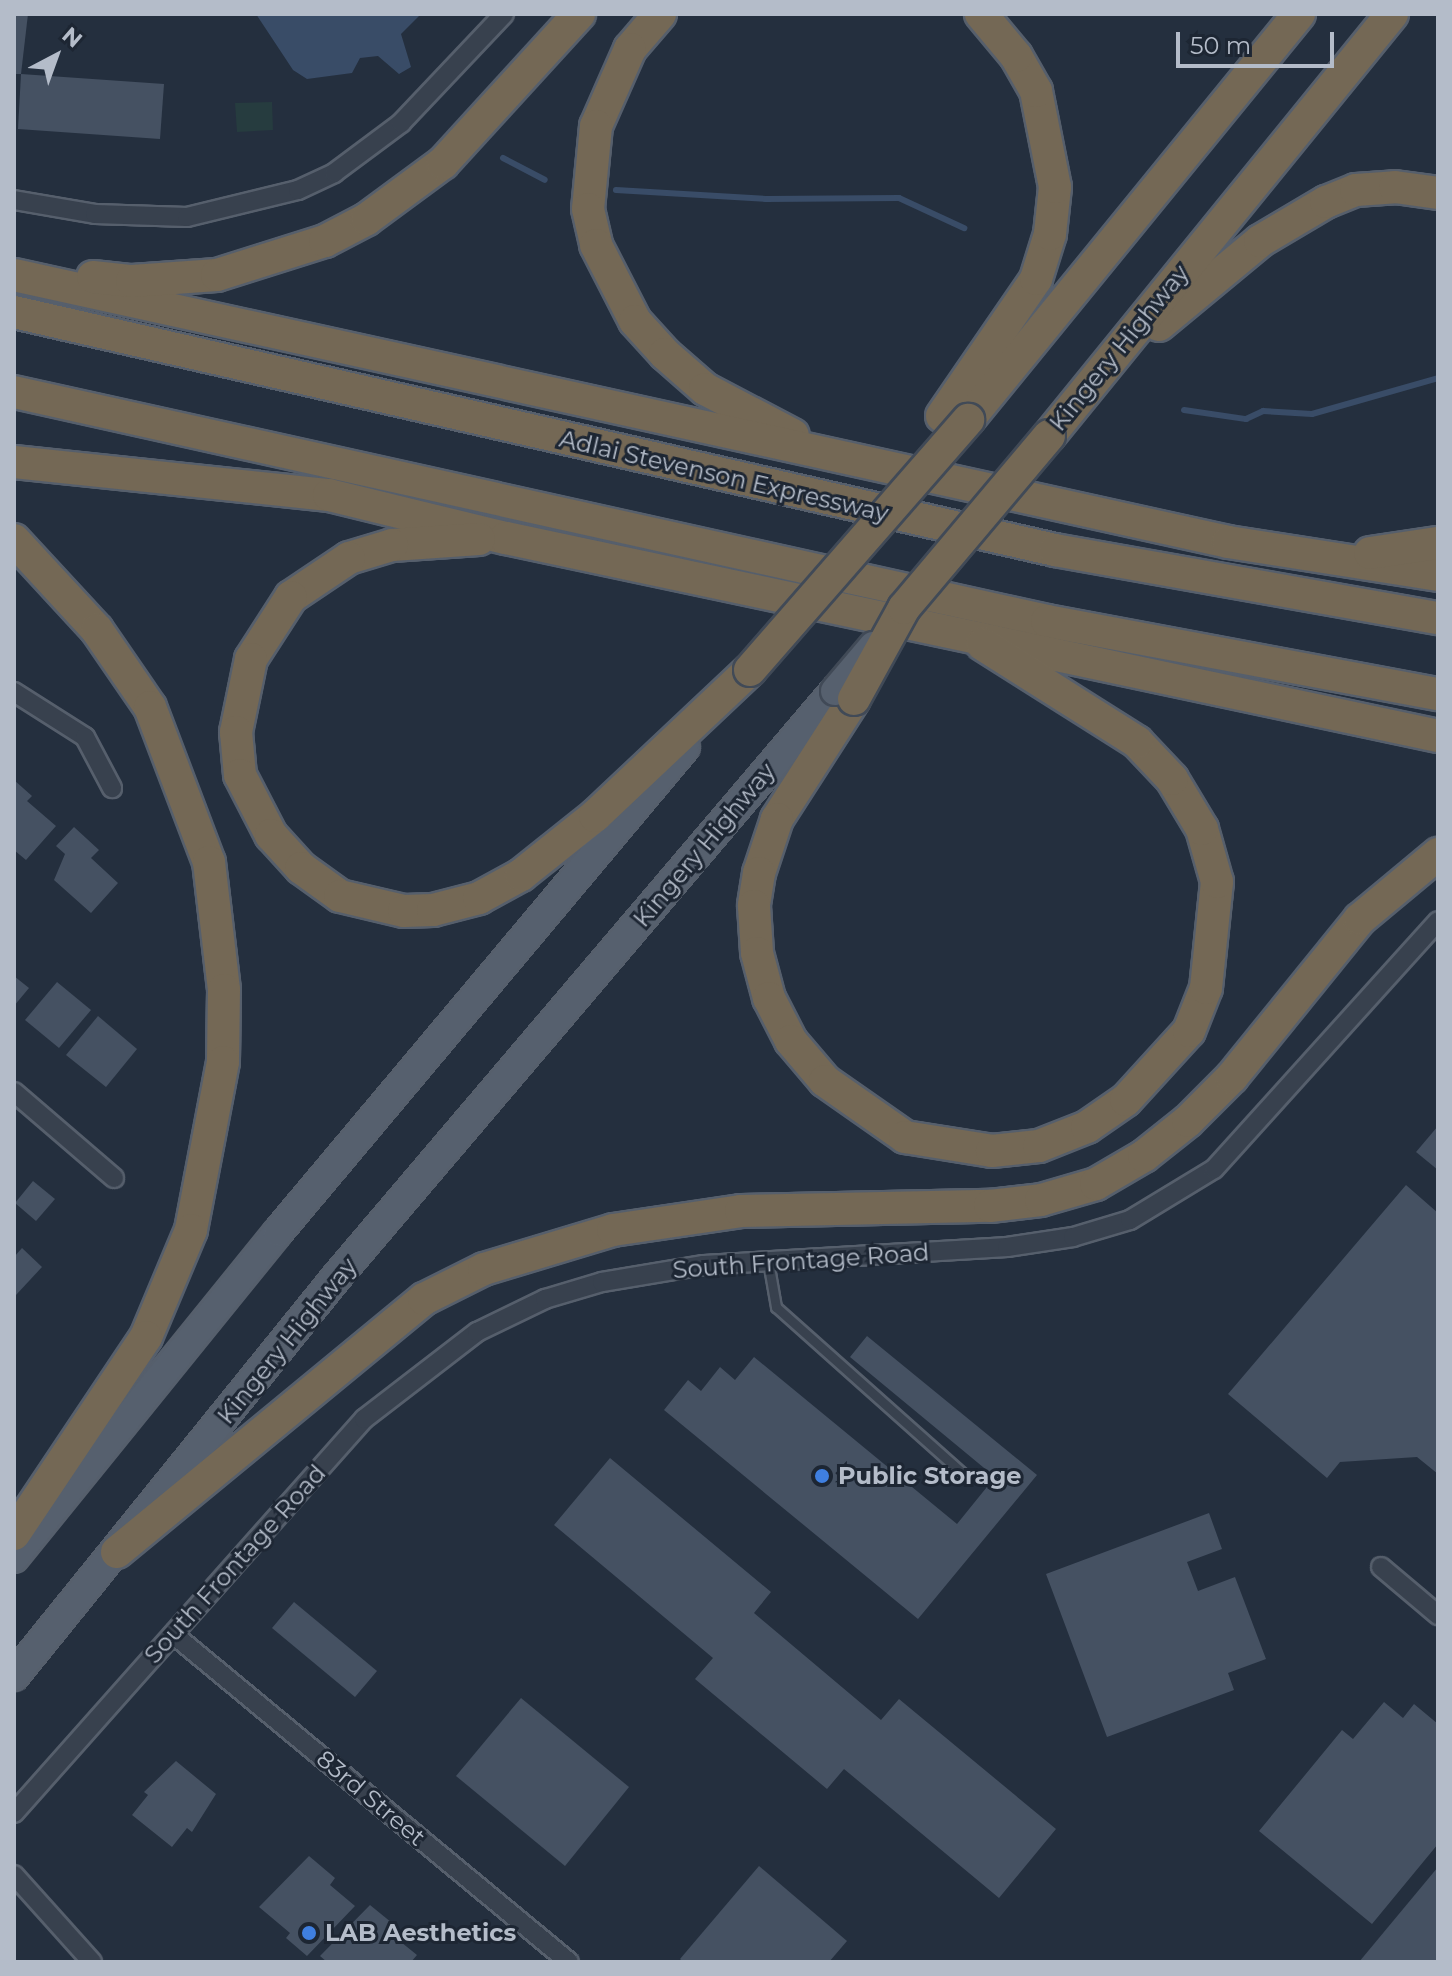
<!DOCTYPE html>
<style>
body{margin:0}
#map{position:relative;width:1452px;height:1976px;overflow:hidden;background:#242f3e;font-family:Montserrat,sans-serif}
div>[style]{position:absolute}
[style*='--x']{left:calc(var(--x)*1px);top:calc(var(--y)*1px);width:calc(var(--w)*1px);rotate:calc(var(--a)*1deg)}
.green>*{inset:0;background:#263c3f}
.water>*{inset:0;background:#394c67}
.stream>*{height:6px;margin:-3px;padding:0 3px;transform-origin:3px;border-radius:3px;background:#394c67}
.building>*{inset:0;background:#455162}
.roads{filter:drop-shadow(2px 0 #565f6c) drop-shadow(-2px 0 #565f6c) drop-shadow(0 2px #565f6c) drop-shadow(0 -2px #565f6c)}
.lane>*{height:9px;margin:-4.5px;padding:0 4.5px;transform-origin:4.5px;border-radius:4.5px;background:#38414e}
.street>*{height:18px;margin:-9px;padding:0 9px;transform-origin:9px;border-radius:9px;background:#38414e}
.primary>*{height:28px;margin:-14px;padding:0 14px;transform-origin:14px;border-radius:14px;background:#56606e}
.highway>*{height:32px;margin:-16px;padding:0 16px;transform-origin:16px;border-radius:16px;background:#746855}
.bridges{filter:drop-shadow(2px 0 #414a57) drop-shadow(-2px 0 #414a57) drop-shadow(0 2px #414a57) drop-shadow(0 -2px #414a57)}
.primary-bridge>*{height:28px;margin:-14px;padding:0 14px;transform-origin:14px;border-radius:14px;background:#56606e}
.highway-bridge>*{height:32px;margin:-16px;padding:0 16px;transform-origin:16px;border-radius:16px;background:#746855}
.dots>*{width:22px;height:22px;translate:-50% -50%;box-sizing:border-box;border:4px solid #1d2633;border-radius:50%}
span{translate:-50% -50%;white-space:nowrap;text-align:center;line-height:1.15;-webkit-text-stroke:6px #1d2633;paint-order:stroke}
.street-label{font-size:24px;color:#b4bcc9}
.poi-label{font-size:24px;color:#b4bcc9;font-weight:700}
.left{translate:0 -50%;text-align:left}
.frame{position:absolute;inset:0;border:16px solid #b4bcc9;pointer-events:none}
.north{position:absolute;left:16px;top:16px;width:80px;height:80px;-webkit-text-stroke:6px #1d2633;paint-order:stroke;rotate:41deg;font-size:22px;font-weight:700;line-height:32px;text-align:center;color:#b4bcc9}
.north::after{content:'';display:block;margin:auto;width:28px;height:36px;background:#b4bcc9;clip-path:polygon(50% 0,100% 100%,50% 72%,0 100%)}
.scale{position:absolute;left:1176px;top:32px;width:158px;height:36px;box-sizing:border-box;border:4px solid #b4bcc9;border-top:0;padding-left:10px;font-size:24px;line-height:28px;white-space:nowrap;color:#b4bcc9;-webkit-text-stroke:6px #1d2633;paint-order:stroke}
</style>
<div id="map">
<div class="green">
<i style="clip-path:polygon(272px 102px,273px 130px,237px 132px,235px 103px)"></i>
</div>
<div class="water">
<i style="clip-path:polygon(256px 14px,421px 14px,401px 34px,411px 67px,399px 74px,378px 56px,360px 58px,352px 73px,307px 79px,293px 70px)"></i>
</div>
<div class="stream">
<i style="--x:503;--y:158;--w:47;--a:27.6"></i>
<i style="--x:616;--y:190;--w:150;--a:3.4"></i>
<i style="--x:766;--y:199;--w:133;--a:-0.4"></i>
<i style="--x:899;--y:198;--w:72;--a:24.8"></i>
<i style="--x:1184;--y:410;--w:63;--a:8.3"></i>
<i style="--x:1246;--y:419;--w:19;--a:-25"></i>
<i style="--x:1263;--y:411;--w:49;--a:3.5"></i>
<i style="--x:1312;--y:414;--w:131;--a:-15.9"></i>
</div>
<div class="building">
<i style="clip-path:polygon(14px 14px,28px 14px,21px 74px,14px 74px)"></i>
<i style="clip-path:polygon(21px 74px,164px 84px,160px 139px,18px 129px)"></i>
<i style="clip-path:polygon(14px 780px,32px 796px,27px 801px,56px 826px,26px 860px,14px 850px)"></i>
<i style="clip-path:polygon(74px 827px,99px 850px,91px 858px,118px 883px,91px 913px,54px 880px,65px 854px,56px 846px)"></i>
<i style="clip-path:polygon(14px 976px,29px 988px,14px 1006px)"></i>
<i style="clip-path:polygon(57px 982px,91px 1010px,59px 1048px,25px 1020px)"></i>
<i style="clip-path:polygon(98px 1016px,137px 1049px,106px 1087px,66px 1055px)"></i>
<i style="clip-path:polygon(1438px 1126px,1438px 1170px,1416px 1152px)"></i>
<i style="clip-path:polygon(33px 1181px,55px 1199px,36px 1221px,15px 1203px)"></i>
<i style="clip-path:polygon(1406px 1185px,1438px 1213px,1438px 1474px,1417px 1457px,1340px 1462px,1327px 1478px,1228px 1394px)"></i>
<i style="clip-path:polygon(22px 1248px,42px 1267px,16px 1295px,14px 1257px)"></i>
<i style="clip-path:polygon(867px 1336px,1037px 1475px,918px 1619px,664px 1410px,688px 1380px,701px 1391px,720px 1367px,735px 1380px,754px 1357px,957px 1524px,995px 1477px,850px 1357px)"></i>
<i style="clip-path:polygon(610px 1458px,771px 1592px,754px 1613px,881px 1720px,899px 1699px,1056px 1829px,999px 1898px,844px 1769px,827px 1789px,695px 1679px,713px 1658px,554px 1525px)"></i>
<i style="clip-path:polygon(1209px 1513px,1222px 1549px,1187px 1562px,1198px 1591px,1235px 1577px,1266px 1659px,1228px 1673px,1234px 1690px,1107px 1737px,1046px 1574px)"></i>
<i style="clip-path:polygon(294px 1602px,377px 1671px,355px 1697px,272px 1628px)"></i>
<i style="clip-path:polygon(521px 1698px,629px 1787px,565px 1866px,456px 1776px)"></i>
<i style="clip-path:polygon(1384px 1702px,1403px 1718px,1414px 1704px,1438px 1724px,1438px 1844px,1372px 1924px,1259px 1831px,1342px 1730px,1353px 1739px)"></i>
<i style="clip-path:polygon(176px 1761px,216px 1794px,192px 1832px,187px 1828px,172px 1847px,132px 1815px,148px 1795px,144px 1792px)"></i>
<i style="clip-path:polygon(309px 1856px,335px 1878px,330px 1885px,355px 1906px,307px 1956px,286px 1938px,290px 1933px,259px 1907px)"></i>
<i style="clip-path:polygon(759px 1866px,847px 1941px,829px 1962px,683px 1962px,680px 1959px)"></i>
<i style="clip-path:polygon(1438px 1867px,1438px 1962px,1359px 1962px)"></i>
<i style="clip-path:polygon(370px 1905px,397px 1927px,391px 1934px,417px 1955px,411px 1962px,327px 1962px,320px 1956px)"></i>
</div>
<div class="roads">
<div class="lane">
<i style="--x:768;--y:1261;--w:47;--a:80.1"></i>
<i style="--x:776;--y:1307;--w:256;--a:41.7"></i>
</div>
<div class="street">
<i style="--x:14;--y:200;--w:82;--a:9.8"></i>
<i style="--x:95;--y:214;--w:92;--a:1.9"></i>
<i style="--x:187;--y:217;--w:114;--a:-13.7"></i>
<i style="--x:298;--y:190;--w:40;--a:-25"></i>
<i style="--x:334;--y:173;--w:84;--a:-36.7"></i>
<i style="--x:401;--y:123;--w:150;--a:-46.6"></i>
<i style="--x:14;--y:692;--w:84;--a:32.4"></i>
<i style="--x:85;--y:737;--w:58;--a:62.1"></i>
<i style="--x:14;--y:1092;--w:132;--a:40.7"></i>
<i style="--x:1381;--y:1567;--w:75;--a:40.1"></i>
<i style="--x:173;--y:1634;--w:514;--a:39.63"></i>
<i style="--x:14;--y:1813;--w:527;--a:-48.38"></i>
<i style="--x:364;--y:1419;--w:143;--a:-37.6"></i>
<i style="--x:477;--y:1332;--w:76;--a:-25.9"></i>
<i style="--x:545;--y:1299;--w:59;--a:-16.6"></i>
<i style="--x:602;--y:1282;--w:103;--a:-9.5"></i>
<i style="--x:704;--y:1265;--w:304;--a:-3.4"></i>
<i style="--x:1007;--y:1247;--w:67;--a:-8.6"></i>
<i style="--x:1073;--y:1237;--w:59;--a:-16.6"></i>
<i style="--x:1130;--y:1220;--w:98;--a:-31.3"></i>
<i style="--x:1214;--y:1169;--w:334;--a:-47.9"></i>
<i style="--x:14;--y:1875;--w:117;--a:48.1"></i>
</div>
<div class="primary">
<i style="--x:14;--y:1558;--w:419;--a:-51"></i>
<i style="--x:278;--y:1232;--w:633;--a:-50"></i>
<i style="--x:14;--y:1676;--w:511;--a:-51.04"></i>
<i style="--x:335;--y:1279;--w:772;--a:-49.62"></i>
</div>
<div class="highway">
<i style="--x:660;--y:14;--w:46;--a:130.6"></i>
<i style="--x:630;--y:49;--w:84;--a:113.8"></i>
<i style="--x:596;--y:126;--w:83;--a:95.5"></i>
<i style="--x:588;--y:209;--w:37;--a:77"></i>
<i style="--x:596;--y:245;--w:85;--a:62.8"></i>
<i style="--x:635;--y:321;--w:45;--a:47.7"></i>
<i style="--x:665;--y:354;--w:53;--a:41.2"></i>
<i style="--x:705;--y:389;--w:99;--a:27.6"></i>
<i style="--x:14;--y:275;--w:1243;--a:12.4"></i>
<i style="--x:1228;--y:542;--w:213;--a:8.9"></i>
<i style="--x:93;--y:277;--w:39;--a:6"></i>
<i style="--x:132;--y:281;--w:85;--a:-4"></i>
<i style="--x:217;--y:275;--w:113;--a:-17.5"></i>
<i style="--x:325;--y:241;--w:47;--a:-27.6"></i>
<i style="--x:367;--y:219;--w:94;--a:-36.4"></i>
<i style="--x:443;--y:163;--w:202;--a:-47.6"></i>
<i style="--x:14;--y:312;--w:1068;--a:12.88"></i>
<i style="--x:1055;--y:550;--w:389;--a:10.1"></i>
<i style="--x:1159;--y:325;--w:131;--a:-39.7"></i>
<i style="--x:1260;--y:241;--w:77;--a:-30.6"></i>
<i style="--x:1326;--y:202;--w:32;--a:-22"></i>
<i style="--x:1356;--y:190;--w:39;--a:-4"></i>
<i style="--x:1395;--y:187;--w:43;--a:7.9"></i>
<i style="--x:14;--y:392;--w:1058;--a:12.5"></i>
<i style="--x:1047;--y:621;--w:398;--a:10.6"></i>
<i style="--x:942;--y:416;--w:166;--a:-55.5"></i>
<i style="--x:1036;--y:279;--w:47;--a:-72.7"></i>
<i style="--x:1050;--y:234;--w:47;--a:-83.9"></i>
<i style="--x:1055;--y:187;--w:98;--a:-101.2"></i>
<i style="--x:1036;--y:91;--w:40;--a:-119.7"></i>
<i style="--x:1016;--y:56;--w:55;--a:-129.8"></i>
<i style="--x:968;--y:420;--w:524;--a:-50.81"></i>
<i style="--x:1049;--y:436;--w:544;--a:-50.9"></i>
<i style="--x:14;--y:462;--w:317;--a:6"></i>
<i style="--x:329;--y:495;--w:182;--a:13.7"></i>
<i style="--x:506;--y:538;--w:953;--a:11.99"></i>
<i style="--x:479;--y:539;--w:87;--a:176.1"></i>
<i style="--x:392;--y:545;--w:45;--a:163.2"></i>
<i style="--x:349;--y:558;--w:70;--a:146.1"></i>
<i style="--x:291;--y:597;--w:74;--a:122.8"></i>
<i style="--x:251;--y:659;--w:75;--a:101.6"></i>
<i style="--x:236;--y:732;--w:43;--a:84.7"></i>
<i style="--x:240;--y:775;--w:68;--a:62.7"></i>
<i style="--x:271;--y:835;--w:45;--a:47.7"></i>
<i style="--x:301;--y:868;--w:48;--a:35.7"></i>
<i style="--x:340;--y:896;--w:66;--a:13.2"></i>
<i style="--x:404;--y:911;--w:29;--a:-2"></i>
<i style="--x:433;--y:910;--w:48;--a:-14.6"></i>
<i style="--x:479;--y:898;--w:48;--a:-28.7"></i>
<i style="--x:521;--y:875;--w:95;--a:-38.6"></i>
<i style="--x:595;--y:816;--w:213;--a:-43.3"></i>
<i style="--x:14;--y:540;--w:122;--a:47.3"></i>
<i style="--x:97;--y:630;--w:93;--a:55.5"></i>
<i style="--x:150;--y:707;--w:166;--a:69.2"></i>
<i style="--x:209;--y:862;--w:129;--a:83.3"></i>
<i style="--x:224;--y:990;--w:72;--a:90.8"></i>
<i style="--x:223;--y:1062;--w:171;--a:100.8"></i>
<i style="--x:191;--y:1230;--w:116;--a:112.8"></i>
<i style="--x:146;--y:1337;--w:237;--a:123.8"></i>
<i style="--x:1370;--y:553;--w:69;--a:-8.4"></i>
<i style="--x:854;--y:699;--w:143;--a:122.7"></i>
<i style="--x:777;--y:819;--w:57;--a:108.4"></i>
<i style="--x:759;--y:873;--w:33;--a:99"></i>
<i style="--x:754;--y:906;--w:47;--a:86.3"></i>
<i style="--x:757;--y:953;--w:47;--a:75.1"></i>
<i style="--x:769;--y:998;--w:48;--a:62.9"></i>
<i style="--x:791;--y:1041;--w:52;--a:49.6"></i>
<i style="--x:825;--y:1081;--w:98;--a:35"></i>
<i style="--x:905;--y:1137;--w:88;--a:9.1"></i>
<i style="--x:992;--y:1151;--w:47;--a:-6.1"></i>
<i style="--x:1039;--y:1146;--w:52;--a:-21.6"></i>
<i style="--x:1087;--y:1127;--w:47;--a:-34.7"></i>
<i style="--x:1126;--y:1100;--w:93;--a:-47.6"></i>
<i style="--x:1189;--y:1031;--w:46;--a:-68.4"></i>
<i style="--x:1206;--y:988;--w:107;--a:-84.1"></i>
<i style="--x:1217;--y:882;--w:55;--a:-105.8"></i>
<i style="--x:1202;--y:829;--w:58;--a:-121"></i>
<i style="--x:1172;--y:779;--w:51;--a:-133.4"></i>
<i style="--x:1137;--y:742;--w:183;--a:-147.7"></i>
<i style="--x:117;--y:1552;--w:398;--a:-39.5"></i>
<i style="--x:424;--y:1299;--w:67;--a:-26.6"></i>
<i style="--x:484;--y:1269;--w:135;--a:-16.8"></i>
<i style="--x:613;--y:1230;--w:129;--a:-8.4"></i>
<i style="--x:741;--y:1211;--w:249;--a:-1.2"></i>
<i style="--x:990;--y:1206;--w:51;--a:-6.7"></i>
<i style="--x:1041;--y:1200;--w:57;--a:-16.2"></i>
<i style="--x:1096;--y:1184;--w:56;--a:-30.3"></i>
<i style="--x:1144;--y:1156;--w:56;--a:-38.5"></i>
<i style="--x:1188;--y:1121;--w:62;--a:-45"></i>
<i style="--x:1232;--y:1077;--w:203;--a:-51"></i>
<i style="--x:1360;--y:919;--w:102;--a:-39.8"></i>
</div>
</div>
<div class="bridges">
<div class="primary-bridge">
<i style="--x:835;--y:691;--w:59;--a:-49.8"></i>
</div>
<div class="highway-bridge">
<i style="--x:750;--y:670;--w:332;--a:-48.9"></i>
<i style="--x:854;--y:699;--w:104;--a:-61.2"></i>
<i style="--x:904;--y:608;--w:225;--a:-49.9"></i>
</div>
</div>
<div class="dots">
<i style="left:822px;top:1476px;background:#3f7fe0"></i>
<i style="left:309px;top:1933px;background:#3f7fe0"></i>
</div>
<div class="street-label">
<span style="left:1119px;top:348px;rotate:-51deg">Kingery Highway</span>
<span style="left:724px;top:476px;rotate:13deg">Adlai Stevenson Expressway</span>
<span style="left:704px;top:845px;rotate:-50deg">Kingery Highway</span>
<span style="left:801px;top:1261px;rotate:-4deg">South Frontage Road</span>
<span style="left:287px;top:1341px;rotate:-51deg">Kingery Highway</span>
<span style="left:235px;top:1564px;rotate:-48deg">South Frontage Road</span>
<span style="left:371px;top:1798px;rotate:40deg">83rd Street</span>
</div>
<div class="poi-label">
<span class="left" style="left:838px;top:1476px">Public Storage</span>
<span class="left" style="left:325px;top:1933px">LAB Aesthetics</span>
</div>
<div class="frame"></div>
<div class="north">N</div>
<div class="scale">50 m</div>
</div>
